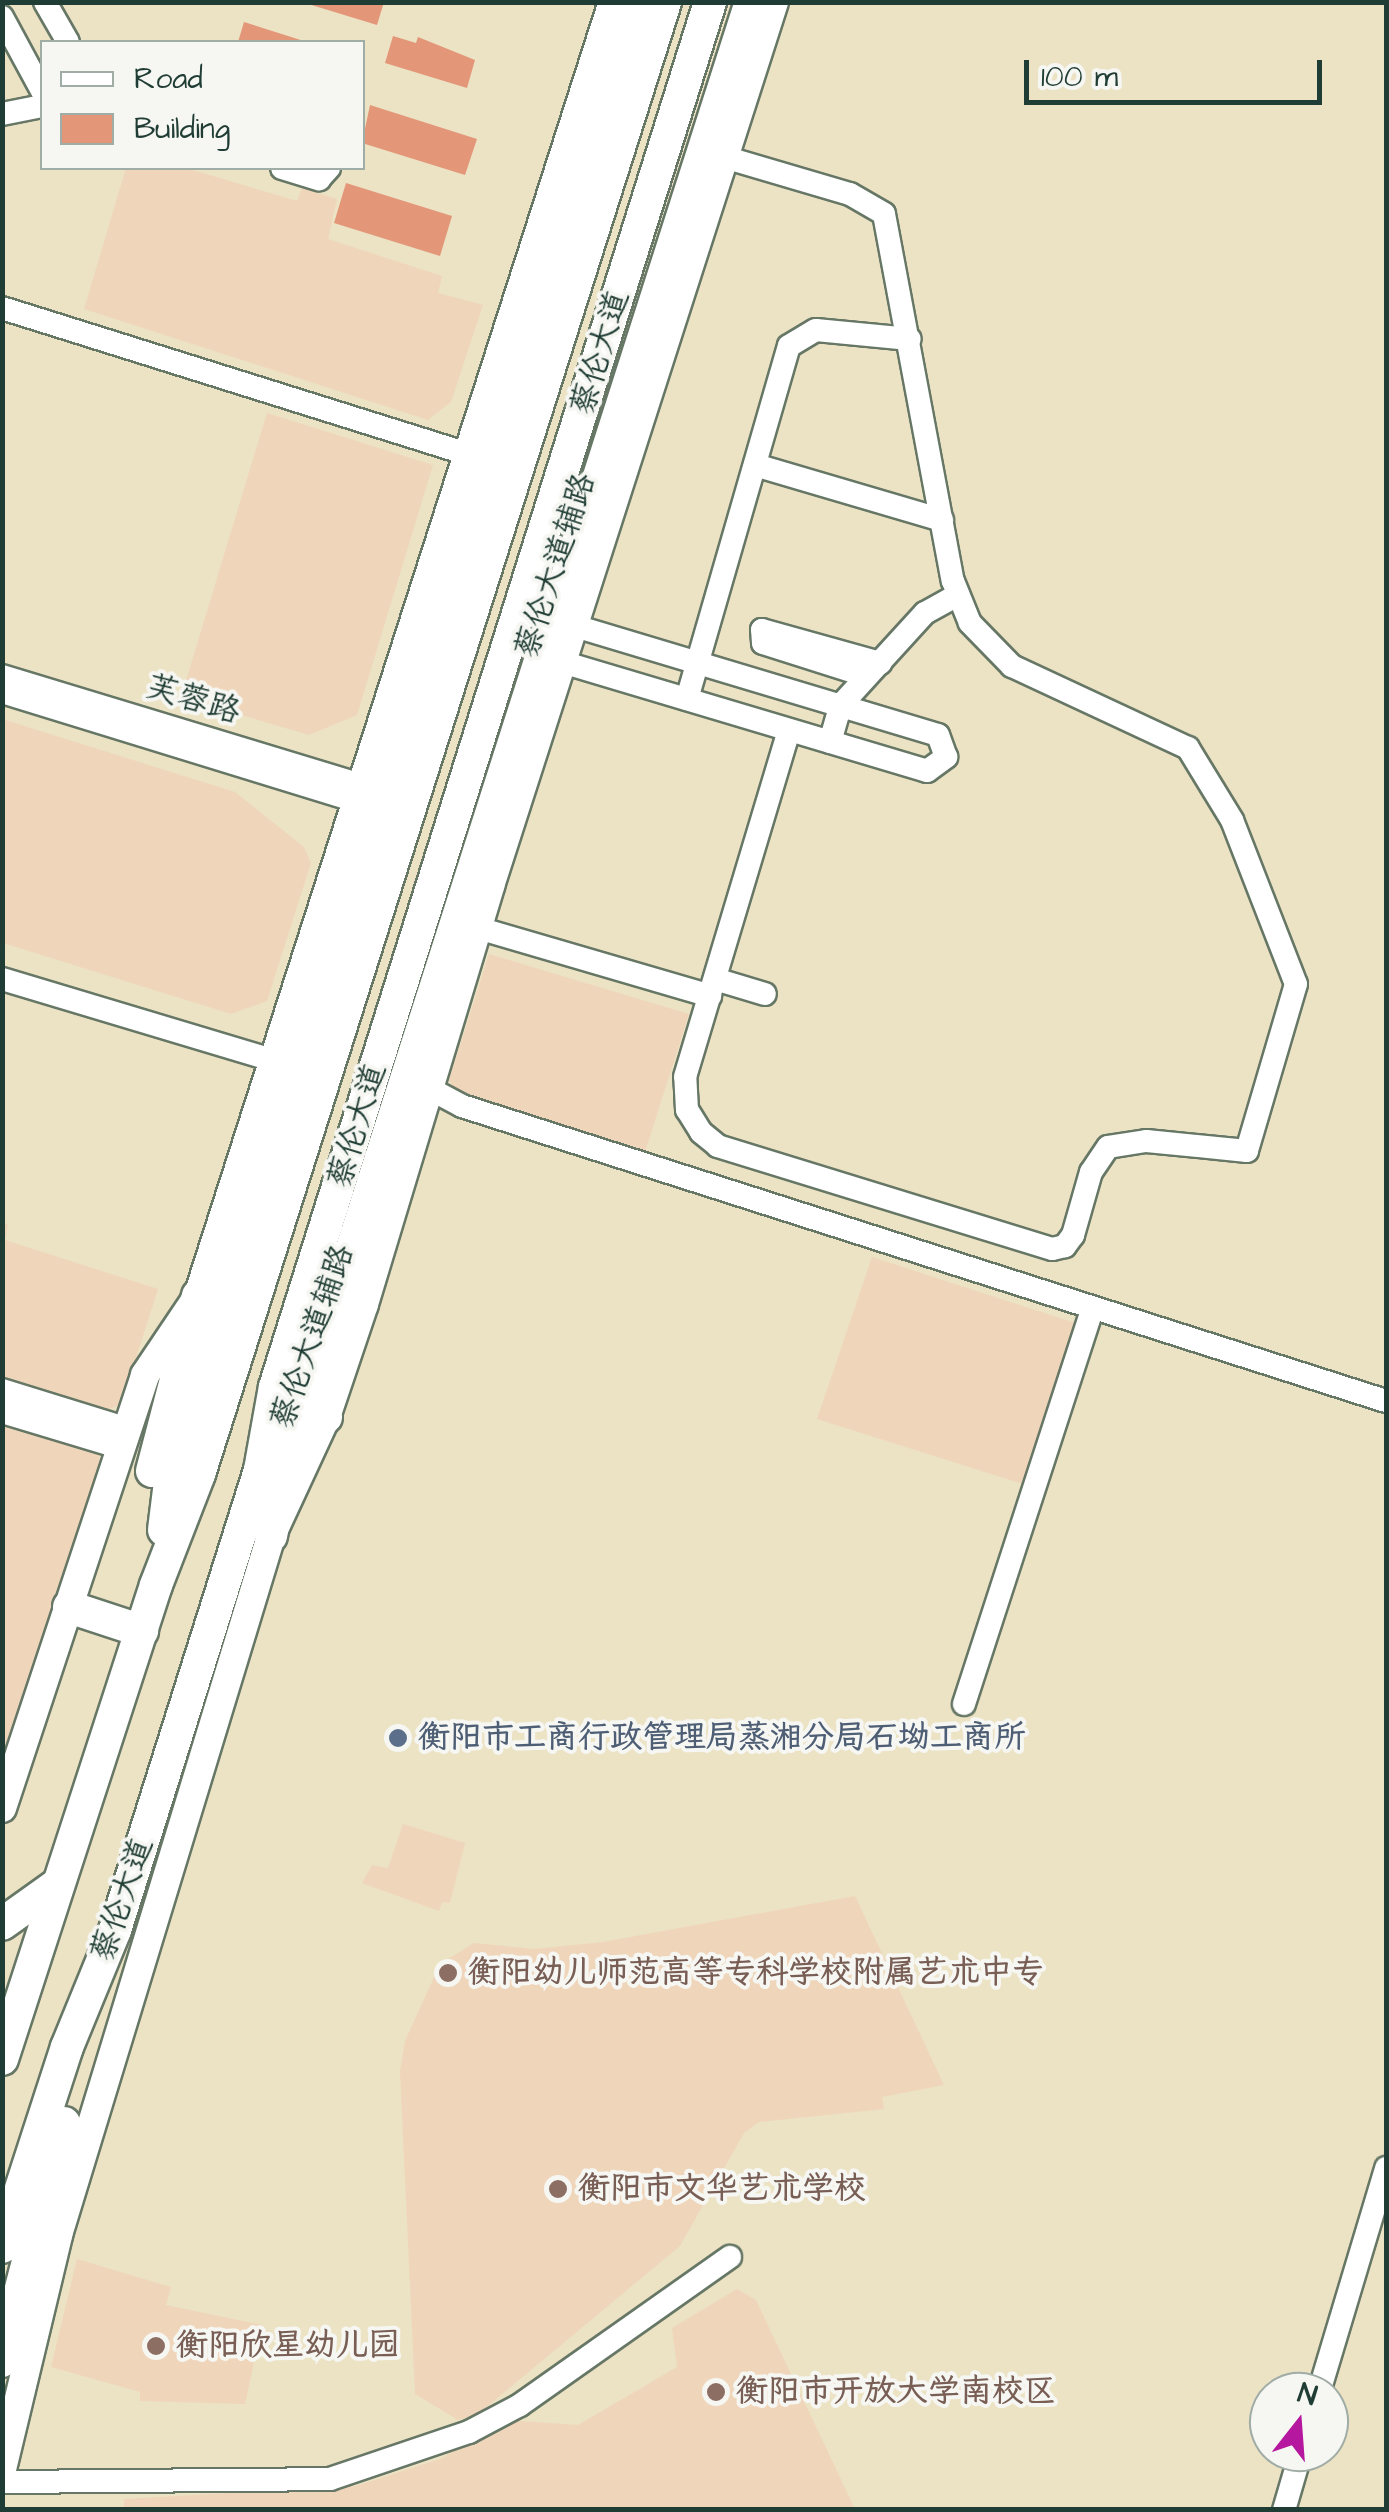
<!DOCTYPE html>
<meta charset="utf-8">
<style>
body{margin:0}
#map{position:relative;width:1389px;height:2512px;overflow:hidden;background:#ece2c4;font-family:"Architects Daughter","LXGW WenKai TC",sans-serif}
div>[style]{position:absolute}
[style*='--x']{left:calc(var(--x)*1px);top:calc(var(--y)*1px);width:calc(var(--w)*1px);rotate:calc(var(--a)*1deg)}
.built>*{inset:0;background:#efd6bb}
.building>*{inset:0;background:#e39678}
.roads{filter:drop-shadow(2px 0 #677766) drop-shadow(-2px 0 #677766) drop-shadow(0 2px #677766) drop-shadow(0 -2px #677766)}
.minor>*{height:22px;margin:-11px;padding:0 11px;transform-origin:11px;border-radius:11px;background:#fff}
.major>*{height:28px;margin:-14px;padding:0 14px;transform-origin:14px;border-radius:14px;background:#fff}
.highway>*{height:32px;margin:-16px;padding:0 16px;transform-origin:16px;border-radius:16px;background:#fff}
.dots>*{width:28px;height:28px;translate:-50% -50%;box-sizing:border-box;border:5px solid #f6f6f2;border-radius:50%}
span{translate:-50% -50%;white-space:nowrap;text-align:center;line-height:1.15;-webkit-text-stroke:8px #f6f6f2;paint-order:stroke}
.street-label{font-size:32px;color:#1f3d34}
.service-label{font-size:32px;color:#4e5e75;font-weight:700}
.left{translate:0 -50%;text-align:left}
.education-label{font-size:32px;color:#785e54;font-weight:700}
.frame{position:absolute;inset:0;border:5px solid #1f3d34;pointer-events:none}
.legend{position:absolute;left:40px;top:40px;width:325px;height:130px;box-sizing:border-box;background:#f6f6f2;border:2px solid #a0aca6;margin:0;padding:12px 18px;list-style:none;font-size:30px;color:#1f3d34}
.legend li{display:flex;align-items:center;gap:20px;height:50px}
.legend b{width:50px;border:2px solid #a0aca6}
.north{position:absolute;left:1249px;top:2372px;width:100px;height:100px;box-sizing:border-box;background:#f6f6f2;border:2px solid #a0aca6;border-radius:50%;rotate:17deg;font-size:28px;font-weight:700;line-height:40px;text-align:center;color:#1f3d34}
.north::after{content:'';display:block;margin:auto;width:35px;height:45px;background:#b5179e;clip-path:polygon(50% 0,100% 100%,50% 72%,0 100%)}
.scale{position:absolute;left:1024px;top:60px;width:298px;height:45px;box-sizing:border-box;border:5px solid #1f3d34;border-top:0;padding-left:12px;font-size:30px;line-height:35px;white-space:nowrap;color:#1f3d34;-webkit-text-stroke:8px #f6f6f2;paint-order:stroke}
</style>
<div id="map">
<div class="built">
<i style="clip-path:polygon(126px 168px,186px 168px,297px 201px,302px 188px,337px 199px,328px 239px,442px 276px,438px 293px,483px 305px,451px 402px,428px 420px,84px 309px)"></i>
<i style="clip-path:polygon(267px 413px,433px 465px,357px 715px,309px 735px,181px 697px)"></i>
<i style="clip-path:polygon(2px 719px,235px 792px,304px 847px,311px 863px,267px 1001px,231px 1014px,3px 943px)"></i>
<i style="clip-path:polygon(489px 954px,689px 1014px,644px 1155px,459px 1096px,449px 1080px)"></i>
<i style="clip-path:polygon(3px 1223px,8px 1225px,5px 1240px,158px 1289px,121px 1405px,108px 1409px,3px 1376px)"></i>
<i style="clip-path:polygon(872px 1257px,1075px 1323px,1023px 1484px,817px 1419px)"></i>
<i style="clip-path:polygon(3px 1424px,99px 1454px,101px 1467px,3px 1768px)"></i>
<i style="clip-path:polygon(403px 1824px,465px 1843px,450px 1903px,442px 1902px,439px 1911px,362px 1883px,372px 1865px,388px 1868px)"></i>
<i style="clip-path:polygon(855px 1896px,944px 2085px,882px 2097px,884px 2109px,759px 2122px,744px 2133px,680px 2246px,477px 2415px,458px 2420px,415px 2394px,400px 2071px,405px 2041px,440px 1964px,474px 1943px,534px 1949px,603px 1942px)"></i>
<i style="clip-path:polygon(77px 2259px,171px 2287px,166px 2305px,262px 2325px,245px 2404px,140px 2401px,140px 2392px,51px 2367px)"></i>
<i style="clip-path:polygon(737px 2289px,756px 2300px,855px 2509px,124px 2510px,124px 2499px,356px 2486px,440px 2459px,507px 2420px,578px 2425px,677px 2367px,672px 2328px)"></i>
</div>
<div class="building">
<i style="clip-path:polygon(384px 2px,377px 25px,305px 3px,306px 2px)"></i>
<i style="clip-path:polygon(244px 22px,307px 42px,238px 42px)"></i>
<i style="clip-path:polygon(393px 36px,416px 43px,418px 37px,475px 60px,467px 88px,385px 63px)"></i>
<i style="clip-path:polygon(370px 105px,477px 139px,465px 175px,362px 143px)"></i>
<i style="clip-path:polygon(346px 183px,452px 216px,440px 256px,334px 223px)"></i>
</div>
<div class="roads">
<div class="minor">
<i style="--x:45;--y:2;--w:46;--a:60.1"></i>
<i style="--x:2;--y:17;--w:84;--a:61.6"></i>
<i style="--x:2;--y:114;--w:41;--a:-11.3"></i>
<i style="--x:724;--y:157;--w:131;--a:16.4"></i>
<i style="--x:850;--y:194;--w:39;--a:30"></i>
<i style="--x:884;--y:214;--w:373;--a:79.4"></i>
<i style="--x:953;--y:581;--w:45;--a:68"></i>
<i style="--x:970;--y:623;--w:60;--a:45.7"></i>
<i style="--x:1012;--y:666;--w:194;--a:25"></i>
<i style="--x:1188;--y:748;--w:84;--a:58.6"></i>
<i style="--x:1232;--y:820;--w:176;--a:68.7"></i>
<i style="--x:1296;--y:984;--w:174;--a:106.4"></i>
<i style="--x:1247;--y:1151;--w:101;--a:-174.3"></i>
<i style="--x:1146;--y:1141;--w:38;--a:171"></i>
<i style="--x:1108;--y:1147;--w:30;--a:124"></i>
<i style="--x:1091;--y:1172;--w:66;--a:105.9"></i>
<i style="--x:1073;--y:1235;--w:14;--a:126"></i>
<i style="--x:1065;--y:1246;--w:13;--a:167"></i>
<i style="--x:1052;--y:1249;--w:350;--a:-162.9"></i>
<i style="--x:718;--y:1146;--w:22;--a:-141"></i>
<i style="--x:701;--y:1132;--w:26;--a:-122"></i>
<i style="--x:687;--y:1110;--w:33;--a:-93"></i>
<i style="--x:685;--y:1077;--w:362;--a:-73.3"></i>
<i style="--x:282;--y:168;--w:39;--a:17"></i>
<i style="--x:319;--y:179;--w:15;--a:-48"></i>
<i style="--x:2;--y:308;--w:491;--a:17.4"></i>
<i style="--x:755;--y:465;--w:195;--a:16.4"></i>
<i style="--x:562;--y:662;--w:381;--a:16.6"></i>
<i style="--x:927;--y:771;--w:24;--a:-36"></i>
<i style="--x:946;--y:757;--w:23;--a:-110"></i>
<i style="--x:938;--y:735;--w:380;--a:-163.3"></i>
<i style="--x:2;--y:676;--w:378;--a:16.9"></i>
<i style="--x:867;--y:676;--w:109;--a:-162.4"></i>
<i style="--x:763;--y:643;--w:13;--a:-94"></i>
<i style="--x:762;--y:630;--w:123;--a:15.6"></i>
<i style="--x:2;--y:692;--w:374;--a:17.1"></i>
<i style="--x:687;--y:699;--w:367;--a:-73.9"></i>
<i style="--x:789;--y:346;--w:31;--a:-31"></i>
<i style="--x:816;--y:330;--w:94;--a:5.5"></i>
<i style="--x:830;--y:742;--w:37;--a:-74"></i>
<i style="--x:840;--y:706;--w:126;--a:-47.6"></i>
<i style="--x:925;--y:613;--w:38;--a:-29"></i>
<i style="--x:478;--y:928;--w:242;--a:16.3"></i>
<i style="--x:2;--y:979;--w:285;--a:16.7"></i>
<i style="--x:715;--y:979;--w:52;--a:16.7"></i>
<i style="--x:430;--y:1089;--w:36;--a:28"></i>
<i style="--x:462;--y:1106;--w:970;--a:17.71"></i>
<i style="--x:2;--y:1390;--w:132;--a:17.2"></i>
<i style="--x:2;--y:1412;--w:124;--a:16.8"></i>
<i style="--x:964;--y:1704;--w:416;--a:-72"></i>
<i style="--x:1319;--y:2392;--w:234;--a:-73.3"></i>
<i style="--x:2;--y:2482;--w:328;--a:-0.5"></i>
<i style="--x:330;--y:2479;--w:147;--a:-18.7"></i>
<i style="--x:469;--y:2432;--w:58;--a:-27.9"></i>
<i style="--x:520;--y:2405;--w:257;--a:-35.2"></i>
<i style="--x:1284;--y:2510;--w:60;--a:-73.7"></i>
</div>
<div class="major">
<i style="--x:2;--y:1808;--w:456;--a:-71.7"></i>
<i style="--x:145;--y:1375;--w:95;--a:-56.1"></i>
<i style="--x:198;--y:1296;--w:1359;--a:-72.22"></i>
<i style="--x:2;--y:2469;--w:241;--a:-76.5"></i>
<i style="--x:58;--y:2235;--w:731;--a:-73.05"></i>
<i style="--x:271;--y:1536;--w:131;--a:-65.2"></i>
<i style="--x:326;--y:1417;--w:119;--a:-71.4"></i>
<i style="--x:364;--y:1304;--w:437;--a:-73.2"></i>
<i style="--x:490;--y:886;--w:928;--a:-72.19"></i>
</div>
<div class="highway">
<i style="--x:260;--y:1470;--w:36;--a:-38"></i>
<i style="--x:288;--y:1448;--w:1518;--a:-72.25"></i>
<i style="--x:152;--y:1471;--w:181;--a:-75.3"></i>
<i style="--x:164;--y:1530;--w:64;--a:-82.9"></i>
<i style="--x:172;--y:1466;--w:1536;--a:-72.34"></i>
<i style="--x:271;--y:1536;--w:90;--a:-79.1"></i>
<i style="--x:288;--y:1448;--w:49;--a:-39.2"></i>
<i style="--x:69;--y:1607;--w:77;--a:18.2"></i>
<i style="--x:2;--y:1924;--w:65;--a:-35.6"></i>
<i style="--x:2;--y:2059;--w:498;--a:-72"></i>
<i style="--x:156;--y:1585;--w:119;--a:-68.8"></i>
<i style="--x:199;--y:1474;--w:1544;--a:-72.43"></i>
<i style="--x:2;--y:2247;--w:210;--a:-72"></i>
<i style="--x:67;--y:2047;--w:126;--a:-67.7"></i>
<i style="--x:115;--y:1930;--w:482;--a:-72.5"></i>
<i style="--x:260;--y:1470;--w:84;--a:-79.8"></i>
<i style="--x:275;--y:1387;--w:1452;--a:-72.56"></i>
<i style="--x:2;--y:2361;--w:246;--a:-75.4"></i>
</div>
</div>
<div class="dots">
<i style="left:398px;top:1738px;background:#5c6f8a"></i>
<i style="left:448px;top:1973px;background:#8d6e63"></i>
<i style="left:558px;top:2189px;background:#8d6e63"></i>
<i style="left:156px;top:2346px;background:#8d6e63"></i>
<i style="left:716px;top:2392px;background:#8d6e63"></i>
</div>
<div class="street-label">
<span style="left:601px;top:353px;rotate:-73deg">蔡伦大道</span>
<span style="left:556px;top:566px;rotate:-72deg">蔡伦大道辅路</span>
<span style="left:193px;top:700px;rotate:17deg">芙蓉路</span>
<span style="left:358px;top:1126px;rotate:-73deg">蔡伦大道</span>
<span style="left:313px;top:1337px;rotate:-71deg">蔡伦大道辅路</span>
<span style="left:123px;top:1900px;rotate:-71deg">蔡伦大道</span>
</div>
<div class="service-label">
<span class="left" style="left:418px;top:1738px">衡阳市工商行政管理局蒸湘分局石坳工商所</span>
</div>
<div class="education-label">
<span class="left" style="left:468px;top:1973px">衡阳幼儿师范高等专科学校附属艺术中专</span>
<span class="left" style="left:578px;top:2189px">衡阳市文华艺术学校</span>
<span class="left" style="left:176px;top:2346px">衡阳欣星幼儿园</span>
<span class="left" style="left:736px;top:2392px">衡阳市开放大学南校区</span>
</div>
<div class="frame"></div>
<ul class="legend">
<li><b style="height:12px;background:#fff"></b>Road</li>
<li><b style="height:28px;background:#e39678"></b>Building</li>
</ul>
<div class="north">N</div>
<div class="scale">100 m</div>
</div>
